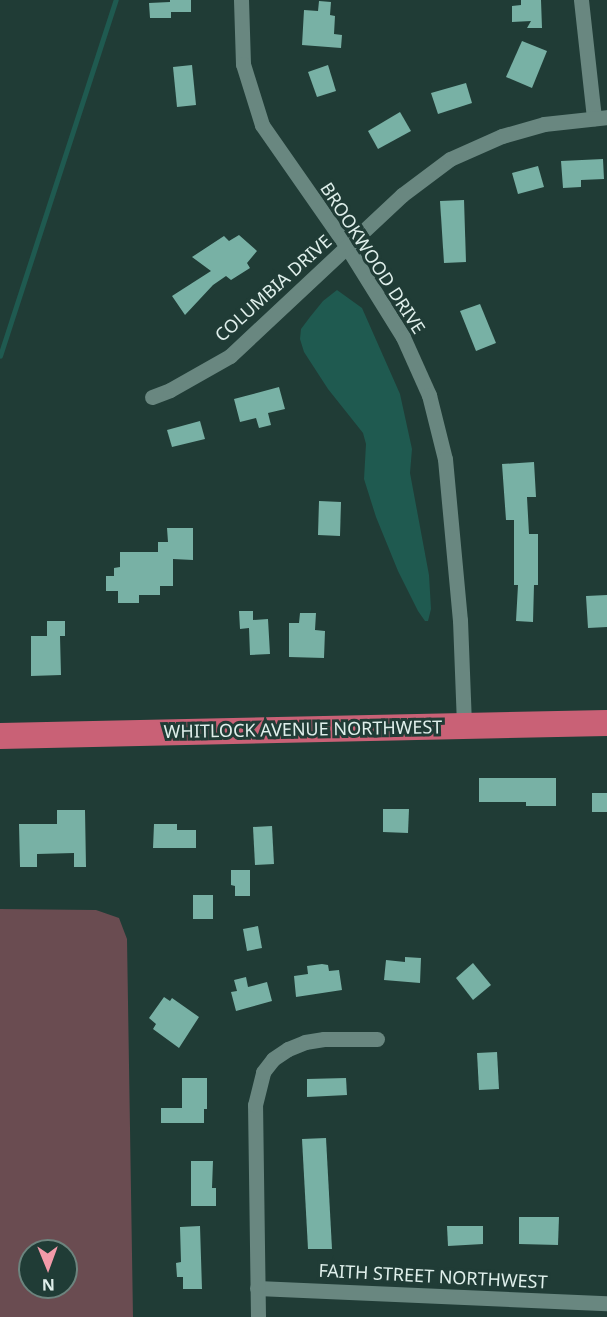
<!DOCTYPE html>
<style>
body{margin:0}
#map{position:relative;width:607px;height:1317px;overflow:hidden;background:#203c36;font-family:"Noto Sans",sans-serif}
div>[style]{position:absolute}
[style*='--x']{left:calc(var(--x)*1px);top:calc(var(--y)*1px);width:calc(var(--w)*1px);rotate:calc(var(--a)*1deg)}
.green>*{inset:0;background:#6a4c51}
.water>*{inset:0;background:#1f5a50}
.stream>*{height:4.5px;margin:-2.25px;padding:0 2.25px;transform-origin:2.25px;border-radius:2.25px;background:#1f5a50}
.building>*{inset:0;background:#78b1a5}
.street>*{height:15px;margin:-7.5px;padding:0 7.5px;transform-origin:7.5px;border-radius:7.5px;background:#698780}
.highway>*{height:26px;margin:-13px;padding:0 13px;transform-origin:13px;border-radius:13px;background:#c96176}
span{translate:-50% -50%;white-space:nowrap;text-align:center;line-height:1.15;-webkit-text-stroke:6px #203c36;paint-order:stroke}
.street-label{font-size:18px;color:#dfefeb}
.north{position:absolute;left:18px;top:1239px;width:60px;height:60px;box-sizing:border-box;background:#203c36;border:2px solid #6c847e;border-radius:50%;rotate:179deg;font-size:16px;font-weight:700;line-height:24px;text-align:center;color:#dfefeb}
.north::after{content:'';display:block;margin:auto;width:21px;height:27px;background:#f39aa9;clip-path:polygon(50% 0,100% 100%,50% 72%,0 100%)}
</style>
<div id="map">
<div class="green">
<i style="clip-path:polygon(evenodd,0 909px,96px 910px,119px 918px,127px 939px,133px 1317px,0 1317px,0 909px,30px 1251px,66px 1251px,66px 1287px,30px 1287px,30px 1251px)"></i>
</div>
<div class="water">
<i style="clip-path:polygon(337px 290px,362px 308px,400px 394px,412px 449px,410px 473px,429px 575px,431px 609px,428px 621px,425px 621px,418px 611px,398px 571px,376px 517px,364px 479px,366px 444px,363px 433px,328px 389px,304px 352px,300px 339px,301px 329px,310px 317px,323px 301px)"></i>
</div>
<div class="stream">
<i style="--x:0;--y:356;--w:374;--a:-72"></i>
</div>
<div class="building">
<i style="clip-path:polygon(170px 0,191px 0,191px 12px,171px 12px,171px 18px,150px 18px,149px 3px,170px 2px)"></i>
<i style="clip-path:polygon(521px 0,541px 0,542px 28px,527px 28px,531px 21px,512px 22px,512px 6px,521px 5px)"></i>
<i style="clip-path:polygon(319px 1px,331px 2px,330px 15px,335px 16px,334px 34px,342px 35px,341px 48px,302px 45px,304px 10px,318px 11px)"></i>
<i style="clip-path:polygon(522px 41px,547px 51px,532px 88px,506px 77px)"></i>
<i style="clip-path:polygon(192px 65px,196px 105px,177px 107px,173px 67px)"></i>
<i style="clip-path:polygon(328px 65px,336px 91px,317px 97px,308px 72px)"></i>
<i style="clip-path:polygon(466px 83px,472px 103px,438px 114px,431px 93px)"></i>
<i style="clip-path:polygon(400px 112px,411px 131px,378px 149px,368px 131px)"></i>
<i style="clip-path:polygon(603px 159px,604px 179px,581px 180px,581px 187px,563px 188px,561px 161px)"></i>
<i style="clip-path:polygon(538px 166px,544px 187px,518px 194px,512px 173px)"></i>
<i style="clip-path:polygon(464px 200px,466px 262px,444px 263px,440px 201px)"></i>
<i style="clip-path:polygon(239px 235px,257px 251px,247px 263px,250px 268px,231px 280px,226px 276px,213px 285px,185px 315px,172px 296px,211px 271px,192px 257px,224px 236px,229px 241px)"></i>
<i style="clip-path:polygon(480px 304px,496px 343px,476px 351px,460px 311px)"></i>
<i style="clip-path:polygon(279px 387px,285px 409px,268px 413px,271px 425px,259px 428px,256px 418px,240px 422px,234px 399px)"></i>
<i style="clip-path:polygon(200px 421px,205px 439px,172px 447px,167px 430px)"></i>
<i style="clip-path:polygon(534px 462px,536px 497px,527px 497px,529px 534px,538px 534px,538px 585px,534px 585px,533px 622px,516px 621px,518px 585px,514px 585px,514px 520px,506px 520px,502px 464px)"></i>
<i style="clip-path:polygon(319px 501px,341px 502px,340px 536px,318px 535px)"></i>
<i style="clip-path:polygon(167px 528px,193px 528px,193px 560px,173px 559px,173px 586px,160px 586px,160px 595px,139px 595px,139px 603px,118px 603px,118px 591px,106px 591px,106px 576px,114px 576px,114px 568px,120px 567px,120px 552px,158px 552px,158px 542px,168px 542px)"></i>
<i style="clip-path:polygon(607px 595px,607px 627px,588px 628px,586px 596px)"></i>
<i style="clip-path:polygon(239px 611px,253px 611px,253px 620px,268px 619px,270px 654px,250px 655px,249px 628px,240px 629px)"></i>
<i style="clip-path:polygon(300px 613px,316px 613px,315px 630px,325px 631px,324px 658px,289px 657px,289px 623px,299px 623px)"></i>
<i style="clip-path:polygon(47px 621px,65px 621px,65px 636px,60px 636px,61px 675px,31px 676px,31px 636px,47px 636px)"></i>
<i style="clip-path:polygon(479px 778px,556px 778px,556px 806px,526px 806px,526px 802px,479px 802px)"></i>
<i style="clip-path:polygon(592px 793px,607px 793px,607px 812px,592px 812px)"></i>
<i style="clip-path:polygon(383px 809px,409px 809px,408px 833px,383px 832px)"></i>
<i style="clip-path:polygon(57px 810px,85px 810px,86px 867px,74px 867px,74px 853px,37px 854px,37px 867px,20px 867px,19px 824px,57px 824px)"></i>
<i style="clip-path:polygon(154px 824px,177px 824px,177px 830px,196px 830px,196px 848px,153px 848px)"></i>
<i style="clip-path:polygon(272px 826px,274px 864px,255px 865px,253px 827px)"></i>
<i style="clip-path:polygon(231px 870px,250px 870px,250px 896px,235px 896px,235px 886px,231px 885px)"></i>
<i style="clip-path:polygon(193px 895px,213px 895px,213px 919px,193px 919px)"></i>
<i style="clip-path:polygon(258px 926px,262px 948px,247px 951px,243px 929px)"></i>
<i style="clip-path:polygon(405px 957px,421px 958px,420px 983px,384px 980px,386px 960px,405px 962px)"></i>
<i style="clip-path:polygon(473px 963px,491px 985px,473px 1000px,456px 978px)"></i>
<i style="clip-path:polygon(322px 964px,328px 965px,329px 971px,339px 970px,342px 990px,296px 997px,294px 976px,308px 974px,307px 966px)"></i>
<i style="clip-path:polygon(246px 977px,248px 987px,267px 982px,272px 1001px,236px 1011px,231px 992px,237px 991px,234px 980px)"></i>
<i style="clip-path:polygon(164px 997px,170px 1001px,172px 998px,199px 1017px,179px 1048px,153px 1029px,156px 1024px,149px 1018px)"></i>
<i style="clip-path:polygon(497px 1052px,499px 1089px,479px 1090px,477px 1053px)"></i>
<i style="clip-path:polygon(182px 1078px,207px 1078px,207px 1109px,204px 1109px,204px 1123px,161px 1123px,161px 1108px,182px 1108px)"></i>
<i style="clip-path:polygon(346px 1078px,347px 1095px,307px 1097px,307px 1079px)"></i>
<i style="clip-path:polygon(326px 1138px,332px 1249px,308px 1249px,302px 1139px)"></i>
<i style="clip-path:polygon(191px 1161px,213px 1161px,212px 1188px,216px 1188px,216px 1206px,191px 1206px)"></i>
<i style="clip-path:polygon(519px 1217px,559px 1217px,558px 1245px,519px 1244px)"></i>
<i style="clip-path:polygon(200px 1226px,202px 1289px,183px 1289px,183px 1277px,177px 1277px,176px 1263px,181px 1262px,180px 1227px)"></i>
<i style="clip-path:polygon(447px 1226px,483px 1226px,483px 1244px,448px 1246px)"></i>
</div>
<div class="street">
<i style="--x:241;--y:0;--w:64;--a:88.2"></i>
<i style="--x:243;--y:64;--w:64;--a:72.7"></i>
<i style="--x:262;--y:125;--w:149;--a:55.1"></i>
<i style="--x:347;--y:247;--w:106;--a:58.1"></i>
<i style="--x:403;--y:337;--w:64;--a:65.9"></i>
<i style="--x:429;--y:395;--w:66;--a:76"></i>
<i style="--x:445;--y:459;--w:162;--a:84.7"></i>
<i style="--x:460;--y:620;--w:106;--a:87.8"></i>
<i style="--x:581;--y:0;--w:119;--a:83.7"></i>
<i style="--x:152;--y:397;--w:19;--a:-21"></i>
<i style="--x:170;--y:390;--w:69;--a:-29.5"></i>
<i style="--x:230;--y:356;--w:236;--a:-43.1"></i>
<i style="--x:402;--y:195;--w:60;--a:-36.9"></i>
<i style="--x:450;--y:159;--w:57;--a:-23.9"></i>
<i style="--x:502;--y:136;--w:44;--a:-15.9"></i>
<i style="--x:544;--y:124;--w:63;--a:-6.3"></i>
<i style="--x:257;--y:1288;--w:350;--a:2.5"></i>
<i style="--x:258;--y:1317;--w:212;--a:-90.8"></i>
<i style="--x:255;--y:1105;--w:34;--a:-76"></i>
<i style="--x:263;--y:1072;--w:16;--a:-52"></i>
<i style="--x:273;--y:1059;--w:18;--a:-34"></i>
<i style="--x:288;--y:1049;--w:18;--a:-22"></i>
<i style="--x:305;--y:1042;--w:19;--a:-9"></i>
<i style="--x:324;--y:1039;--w:53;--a:0"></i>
</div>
<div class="highway">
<i style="--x:0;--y:736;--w:607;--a:-1.23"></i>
</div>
<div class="street-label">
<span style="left:373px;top:258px;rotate:57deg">BROOKWOOD DRIVE</span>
<span style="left:273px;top:288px;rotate:-42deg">COLUMBIA DRIVE</span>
<span style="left:303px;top:729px;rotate:-1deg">WHITLOCK AVENUE NORTHWEST</span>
<span style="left:433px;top:1276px;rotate:3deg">FAITH STREET NORTHWEST</span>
</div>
<div class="north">N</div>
</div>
